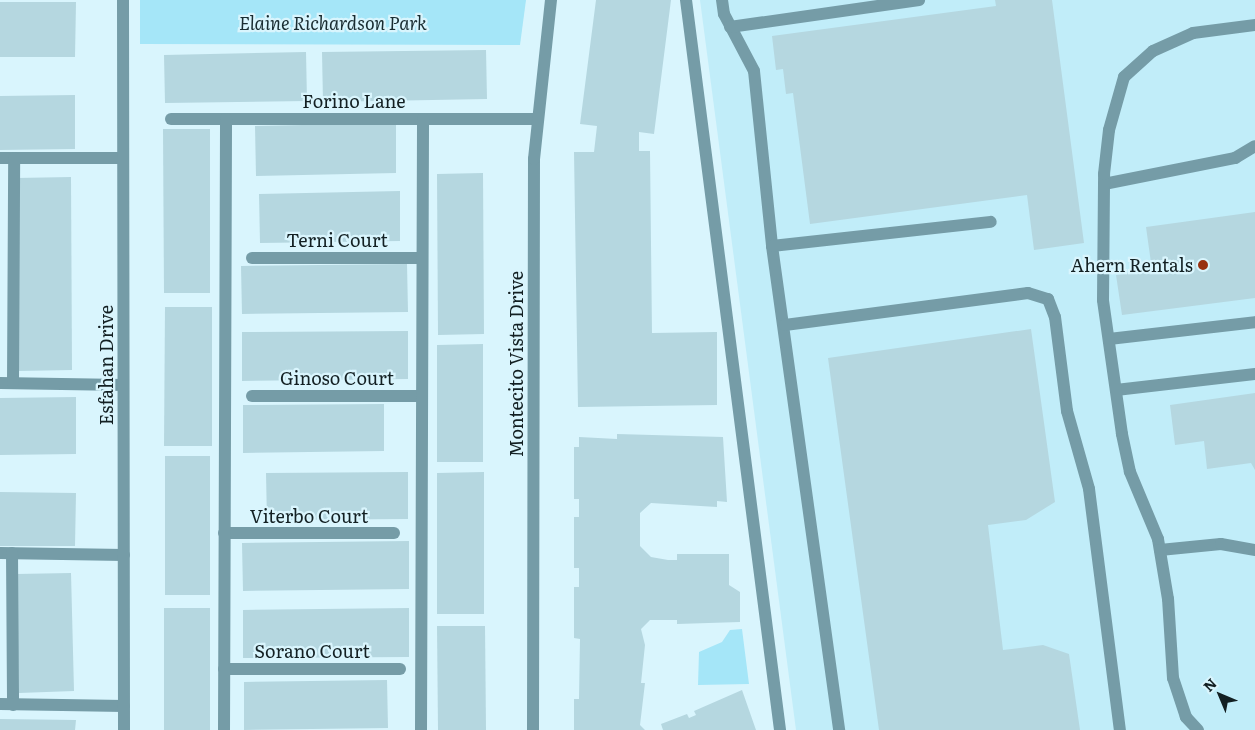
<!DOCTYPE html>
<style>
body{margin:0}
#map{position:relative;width:1255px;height:730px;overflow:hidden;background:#d9f5fd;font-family:Literata,serif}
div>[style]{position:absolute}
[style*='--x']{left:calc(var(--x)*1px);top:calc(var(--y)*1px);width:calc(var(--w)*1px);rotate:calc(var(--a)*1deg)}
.built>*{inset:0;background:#c1edf9}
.green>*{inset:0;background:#a5e6f8}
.building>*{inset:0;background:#b5d7e0}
.lane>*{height:12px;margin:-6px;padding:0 6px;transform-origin:6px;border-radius:6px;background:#759ca7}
.street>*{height:12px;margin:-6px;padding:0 6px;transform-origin:6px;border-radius:6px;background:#759ca7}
.dots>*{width:14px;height:14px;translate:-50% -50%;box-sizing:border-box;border:2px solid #d9f5fd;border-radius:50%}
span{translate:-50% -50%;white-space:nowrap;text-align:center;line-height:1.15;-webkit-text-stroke:4.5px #d9f5fd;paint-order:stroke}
.park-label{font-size:18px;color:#192c31;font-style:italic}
.street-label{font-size:18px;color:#132023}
.poi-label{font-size:18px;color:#132023}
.right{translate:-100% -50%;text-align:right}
.north{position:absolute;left:1195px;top:670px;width:50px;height:50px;-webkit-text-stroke:4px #d9f5fd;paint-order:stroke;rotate:315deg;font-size:14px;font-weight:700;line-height:20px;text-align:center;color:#132023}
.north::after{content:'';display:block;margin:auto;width:18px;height:22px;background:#132023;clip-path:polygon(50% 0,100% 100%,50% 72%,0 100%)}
</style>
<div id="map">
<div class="built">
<i style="clip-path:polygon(700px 0,1255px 0,1255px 730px,796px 730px)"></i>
</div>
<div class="green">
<i style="clip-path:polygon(140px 0,526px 0,520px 45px,140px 44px)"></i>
<i style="clip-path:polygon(742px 629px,749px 684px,698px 685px,699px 652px,722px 642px,730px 630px)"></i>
</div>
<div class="building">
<i style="clip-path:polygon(596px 0,671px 0,654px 134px,639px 132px,639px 151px,650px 151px,652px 333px,717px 332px,717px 405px,578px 407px,574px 152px,594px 152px,597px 126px,580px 124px)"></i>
<i style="clip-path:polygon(995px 0,1052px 0,1084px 243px,1034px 250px,1027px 195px,810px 224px,793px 93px,786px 94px,783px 69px,776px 70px,772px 36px,996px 6px)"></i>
<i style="clip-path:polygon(0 2px,76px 2px,75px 57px,0 57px)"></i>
<i style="clip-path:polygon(486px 50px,487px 99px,323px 102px,322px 52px)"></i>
<i style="clip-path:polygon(306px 52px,307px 101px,165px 103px,164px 55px)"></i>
<i style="clip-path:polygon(75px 95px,75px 149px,0 150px,0 96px)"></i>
<i style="clip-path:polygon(396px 123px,396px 173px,256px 176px,255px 126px)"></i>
<i style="clip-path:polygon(163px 129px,210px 129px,210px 293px,164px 293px)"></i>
<i style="clip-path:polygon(483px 173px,484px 334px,438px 335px,437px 174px)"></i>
<i style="clip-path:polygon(71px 177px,72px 370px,18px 371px,16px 178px)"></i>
<i style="clip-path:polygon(400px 191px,400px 241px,260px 243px,259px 194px)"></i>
<i style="clip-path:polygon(1255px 212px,1255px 298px,1122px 315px,1116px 275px,1152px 270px,1146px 227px)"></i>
<i style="clip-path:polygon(407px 264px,408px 312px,242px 314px,241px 266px)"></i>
<i style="clip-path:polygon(165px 307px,212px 307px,212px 446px,164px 446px)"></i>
<i style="clip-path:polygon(1031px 329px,1055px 502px,1026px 520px,988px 525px,1003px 650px,1043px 645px,1069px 654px,1080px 730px,879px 730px,828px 358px)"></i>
<i style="clip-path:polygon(408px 331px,408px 379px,242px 381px,242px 332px)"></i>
<i style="clip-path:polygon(483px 344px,483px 462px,437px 462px,437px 345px)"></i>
<i style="clip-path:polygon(1255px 393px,1255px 470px,1251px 463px,1207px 469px,1204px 441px,1175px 445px,1170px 405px)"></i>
<i style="clip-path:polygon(76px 397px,76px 454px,0 455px,0 398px)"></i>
<i style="clip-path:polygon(384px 404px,384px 451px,243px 453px,243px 405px)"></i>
<i style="clip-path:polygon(617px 434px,723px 437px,727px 502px,717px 501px,717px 507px,651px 503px,640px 513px,640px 546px,651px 557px,668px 560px,677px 560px,677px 554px,729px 554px,729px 585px,740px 592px,740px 622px,677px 624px,677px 620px,650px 620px,641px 629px,645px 645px,641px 683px,645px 683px,640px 725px,645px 730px,574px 730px,574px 699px,579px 699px,580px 639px,574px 638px,574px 587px,579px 587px,579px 568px,574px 568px,574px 517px,579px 517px,579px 499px,574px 499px,574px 447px,579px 447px,579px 437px,617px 439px)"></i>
<i style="clip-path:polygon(165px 456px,210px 456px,210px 595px,165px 595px)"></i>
<i style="clip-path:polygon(408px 472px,408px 519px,267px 520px,266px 473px)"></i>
<i style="clip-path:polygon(484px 472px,484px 614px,437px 614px,437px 473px)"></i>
<i style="clip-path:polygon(0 492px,76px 493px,75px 546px,0 546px)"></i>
<i style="clip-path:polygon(409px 541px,409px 589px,243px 591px,242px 543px)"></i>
<i style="clip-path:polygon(71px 573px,74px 691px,19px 693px,16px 574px)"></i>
<i style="clip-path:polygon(164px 608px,210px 608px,210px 730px,164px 730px)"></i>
<i style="clip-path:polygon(409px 608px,409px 657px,243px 658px,243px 610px)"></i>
<i style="clip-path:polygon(437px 626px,485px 626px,486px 730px,438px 730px)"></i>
<i style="clip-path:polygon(387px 680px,388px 728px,244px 730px,244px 682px)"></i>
<i style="clip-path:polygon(742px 690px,756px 730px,663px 730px,661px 724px,687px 714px,689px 718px,696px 715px,694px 711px)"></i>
<i style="clip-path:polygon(0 719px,76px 720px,75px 730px,0 730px)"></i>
</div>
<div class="lane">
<i style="--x:686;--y:0;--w:736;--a:82.66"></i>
<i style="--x:722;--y:0;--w:14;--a:82"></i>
<i style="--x:724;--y:14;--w:64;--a:62.2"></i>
<i style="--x:754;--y:71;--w:176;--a:84.1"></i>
<i style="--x:772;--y:246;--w:489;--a:82.1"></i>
<i style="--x:730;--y:27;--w:191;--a:-8.1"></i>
<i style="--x:171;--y:119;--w:367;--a:0"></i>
<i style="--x:0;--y:158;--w:123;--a:0"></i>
<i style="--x:1104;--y:184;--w:134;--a:-11.2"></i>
<i style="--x:1235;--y:158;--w:23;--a:-31"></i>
<i style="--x:772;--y:246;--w:220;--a:-6.3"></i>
<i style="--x:252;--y:258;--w:170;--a:0"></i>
<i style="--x:785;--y:325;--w:245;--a:-7.5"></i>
<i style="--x:1028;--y:293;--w:21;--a:17"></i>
<i style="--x:1048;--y:299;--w:19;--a:69"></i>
<i style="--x:1055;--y:317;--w:95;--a:82.7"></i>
<i style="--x:1067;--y:411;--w:81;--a:74.2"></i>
<i style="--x:1089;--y:489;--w:243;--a:82.7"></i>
<i style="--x:1109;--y:339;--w:147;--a:-6.6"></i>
<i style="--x:0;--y:383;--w:123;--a:0.9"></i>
<i style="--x:13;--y:383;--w:225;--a:-89.7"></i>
<i style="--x:1116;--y:390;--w:140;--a:-6.6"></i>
<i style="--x:252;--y:396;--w:170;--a:0"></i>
<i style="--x:224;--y:533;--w:170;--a:0"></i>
<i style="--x:1160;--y:550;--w:61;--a:-5.6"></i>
<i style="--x:1221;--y:544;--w:35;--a:10"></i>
<i style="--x:0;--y:553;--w:124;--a:0.9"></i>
<i style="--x:12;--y:553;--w:152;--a:89.6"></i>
<i style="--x:224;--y:669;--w:176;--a:0"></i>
<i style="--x:0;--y:704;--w:124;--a:0.9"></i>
<i style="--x:224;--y:730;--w:611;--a:-89.81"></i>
<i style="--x:421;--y:730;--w:611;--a:-89.81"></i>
<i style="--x:1198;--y:730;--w:18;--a:-133"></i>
<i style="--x:1186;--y:717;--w:41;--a:-108.4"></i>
<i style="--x:1173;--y:678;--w:79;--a:-93.6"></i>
<i style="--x:1168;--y:599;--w:61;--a:-99.5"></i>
<i style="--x:1158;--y:539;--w:73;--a:-112.7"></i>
<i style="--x:1130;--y:472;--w:39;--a:-102"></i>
<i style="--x:1122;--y:434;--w:135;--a:-98.1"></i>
<i style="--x:1103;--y:300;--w:126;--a:-89.5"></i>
<i style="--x:1104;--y:174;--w:44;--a:-83.5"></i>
<i style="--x:1109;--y:130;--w:55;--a:-74.2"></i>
<i style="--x:1124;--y:77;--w:39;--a:-42"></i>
<i style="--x:1153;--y:51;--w:44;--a:-24.2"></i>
<i style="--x:1193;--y:33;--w:63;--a:-7.4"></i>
</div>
<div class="street">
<i style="--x:123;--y:0;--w:730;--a:89.92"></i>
<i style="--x:533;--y:730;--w:571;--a:-89.9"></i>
<i style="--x:534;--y:159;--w:160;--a:-83.9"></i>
</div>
<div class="dots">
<i style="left:1203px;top:265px;background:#983111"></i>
</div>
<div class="park-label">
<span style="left:333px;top:23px">Elaine Richardson Park</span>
</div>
<div class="street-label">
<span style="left:354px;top:101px">Forino Lane</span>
<span style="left:337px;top:240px">Terni Court</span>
<span style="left:516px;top:364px;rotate:-90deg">Montecito Vista Drive</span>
<span style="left:106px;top:365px;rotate:-90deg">Esfahan Drive</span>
<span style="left:337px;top:378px">Ginoso Court</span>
<span style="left:309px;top:516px">Viterbo Court</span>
<span style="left:312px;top:651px">Sorano Court</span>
</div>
<div class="poi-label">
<span class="right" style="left:1193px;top:265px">Ahern Rentals</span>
</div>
<div class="north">N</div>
</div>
